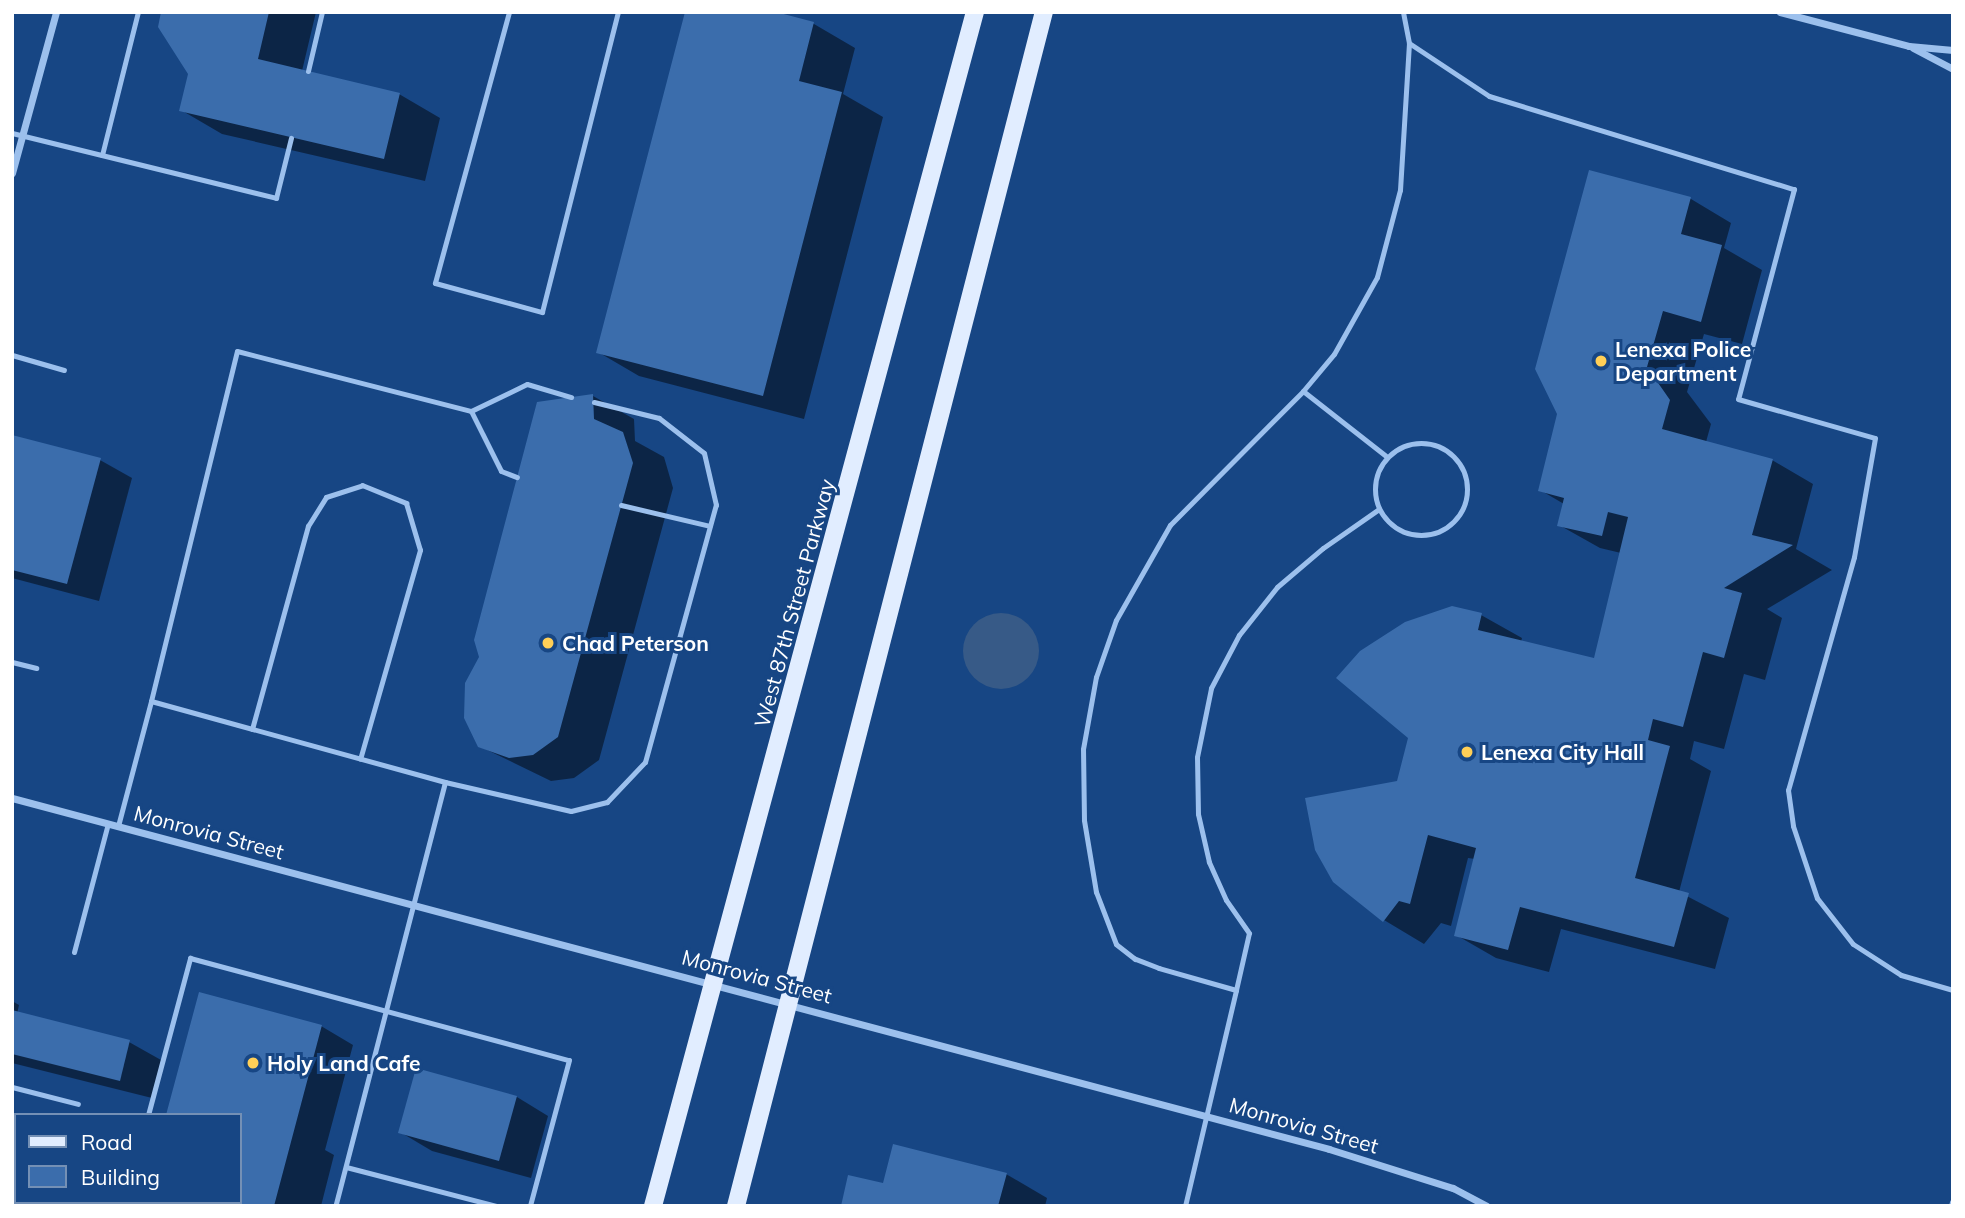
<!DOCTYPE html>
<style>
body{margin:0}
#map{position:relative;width:1965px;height:1218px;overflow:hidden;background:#174684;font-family:Mulish,sans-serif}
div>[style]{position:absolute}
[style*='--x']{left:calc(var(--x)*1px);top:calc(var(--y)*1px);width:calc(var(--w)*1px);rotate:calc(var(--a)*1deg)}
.water>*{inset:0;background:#375a87}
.round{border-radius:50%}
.shadow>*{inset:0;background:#0007}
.building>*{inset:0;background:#3b6dac}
.service>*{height:5px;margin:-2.5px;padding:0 2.5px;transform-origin:2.5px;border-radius:2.5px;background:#9cc0ed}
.service>.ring{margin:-2.5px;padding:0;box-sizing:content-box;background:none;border:5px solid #9cc0ed;border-radius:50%}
.minor>*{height:7px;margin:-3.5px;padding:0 3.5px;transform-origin:3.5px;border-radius:3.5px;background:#9cc0ed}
.primary>*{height:18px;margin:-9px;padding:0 9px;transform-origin:9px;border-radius:9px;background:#e1edff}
.dots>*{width:19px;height:19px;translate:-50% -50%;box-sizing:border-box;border:4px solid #174684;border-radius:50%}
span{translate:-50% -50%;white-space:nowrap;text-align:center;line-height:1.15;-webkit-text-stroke:6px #174684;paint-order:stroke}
.poi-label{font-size:21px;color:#fff;font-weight:700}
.left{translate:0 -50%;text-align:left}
.street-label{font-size:21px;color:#fff}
.frame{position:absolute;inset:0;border:14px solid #fff;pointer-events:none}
.legend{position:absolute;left:14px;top:1113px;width:228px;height:91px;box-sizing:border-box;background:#174684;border:2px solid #7490b5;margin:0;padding:9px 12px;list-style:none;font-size:21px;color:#fff}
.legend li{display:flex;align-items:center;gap:14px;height:35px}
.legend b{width:35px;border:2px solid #7490b5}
</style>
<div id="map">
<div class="water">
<i class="round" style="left:963px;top:613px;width:76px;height:76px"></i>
</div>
<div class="shadow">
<i style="clip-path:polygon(163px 12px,316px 12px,302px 71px,399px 94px,440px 118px,425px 181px,222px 134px,181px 110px,190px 74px)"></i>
<i style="clip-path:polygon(770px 12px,814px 24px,855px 48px,843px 94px,883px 117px,804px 419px,639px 376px,598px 352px)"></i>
<i style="clip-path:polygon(1590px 172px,1691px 199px,1731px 223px,1724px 248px,1762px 270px,1742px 344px,1704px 334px,1687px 392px,1711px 424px,1706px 442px,1772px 460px,1813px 484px,1796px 549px,1832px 570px,1767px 609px,1782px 618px,1765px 680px,1744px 674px,1724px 749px,1694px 741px,1690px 759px,1711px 771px,1679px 892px,1729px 918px,1715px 969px,1561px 929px,1549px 972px,1496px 958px,1456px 935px,1475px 859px,1468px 858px,1451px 926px,1441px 923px,1424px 944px,1384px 920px,1398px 783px,1481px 615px,1522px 638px,1521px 642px,1596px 660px,1621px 553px,1600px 548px,1559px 525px,1564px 504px,1540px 490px,1558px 414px)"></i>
<i style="clip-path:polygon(593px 396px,634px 419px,635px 441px,664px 457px,673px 488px,599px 760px,574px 778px,551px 781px,479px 746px,481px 657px)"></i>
<i style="clip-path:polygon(12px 437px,100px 460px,132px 478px,99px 601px,12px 578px)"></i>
<i style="clip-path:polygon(12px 1001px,19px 1005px,17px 1014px,129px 1042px,161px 1060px,152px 1098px,12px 1063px)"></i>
<i style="clip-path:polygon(321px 1026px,353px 1045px,325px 1150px,334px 1155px,321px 1206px,144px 1206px,240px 1202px,240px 1115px)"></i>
<i style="clip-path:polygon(417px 1070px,517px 1097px,548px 1116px,531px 1178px,432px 1151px,400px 1132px)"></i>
<i style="clip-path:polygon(1006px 1174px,1047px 1198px,1045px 1206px,842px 1206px,884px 1185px)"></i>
</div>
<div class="building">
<i style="clip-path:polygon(161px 12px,269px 12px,258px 59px,400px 93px,384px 159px,179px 111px,188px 74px,158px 27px)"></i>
<i style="clip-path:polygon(685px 12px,776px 12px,814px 22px,799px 81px,842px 92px,763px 396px,596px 353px)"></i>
<i style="clip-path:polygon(1589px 170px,1691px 197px,1681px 234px,1722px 245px,1701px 322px,1663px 311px,1647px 367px,1670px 400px,1662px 429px,1773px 459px,1752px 535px,1793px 545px,1724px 588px,1742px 593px,1724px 658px,1703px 652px,1683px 727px,1653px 719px,1648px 740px,1670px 746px,1635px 878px,1689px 893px,1674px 947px,1520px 907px,1508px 950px,1454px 936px,1476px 848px,1428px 835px,1410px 904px,1399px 901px,1383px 922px,1333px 882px,1315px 850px,1305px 798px,1397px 781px,1408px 738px,1336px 678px,1360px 651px,1405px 622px,1452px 606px,1482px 613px,1478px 630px,1594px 658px,1628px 517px,1608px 512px,1602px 536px,1557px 526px,1564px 498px,1538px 491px,1557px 414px,1535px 369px)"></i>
<i style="clip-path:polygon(593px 394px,594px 419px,623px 432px,633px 463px,558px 737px,533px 755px,509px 758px,478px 747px,464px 718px,465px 683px,479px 657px,474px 640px,537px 402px)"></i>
<i style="clip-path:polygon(12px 435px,101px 458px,67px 584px,12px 570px)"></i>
<i style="clip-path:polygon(199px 992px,322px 1025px,274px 1206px,142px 1206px,240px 1202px,240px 1115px,166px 1115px)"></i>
<i style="clip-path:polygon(12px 1010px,130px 1040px,120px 1081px,12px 1054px)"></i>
<i style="clip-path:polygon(416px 1068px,517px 1096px,499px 1161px,398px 1133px)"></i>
<i style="clip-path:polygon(893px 1144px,1007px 1173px,998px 1206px,841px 1206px,848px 1175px,883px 1183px)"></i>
</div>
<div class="service">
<i style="--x:509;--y:12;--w:281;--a:105.3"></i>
<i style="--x:435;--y:283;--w:111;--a:15.2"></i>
<i style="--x:542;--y:312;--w:309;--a:-75.8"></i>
<i style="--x:1409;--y:43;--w:96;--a:33.5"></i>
<i style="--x:1489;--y:96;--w:319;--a:17"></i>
<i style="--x:1794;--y:189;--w:217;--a:104.9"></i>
<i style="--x:1738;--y:399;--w:142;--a:15.9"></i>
<i style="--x:1875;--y:438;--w:121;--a:100"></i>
<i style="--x:1854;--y:557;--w:242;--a:105.8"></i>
<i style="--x:1788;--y:790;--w:36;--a:82"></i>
<i style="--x:1793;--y:826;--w:76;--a:71.6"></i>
<i style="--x:1817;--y:898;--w:58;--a:52"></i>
<i style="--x:1853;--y:944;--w:57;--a:32.9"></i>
<i style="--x:1901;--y:975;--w:54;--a:16.1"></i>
<i style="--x:308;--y:71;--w:61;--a:-76.7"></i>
<i style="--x:12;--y:133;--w:272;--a:13.8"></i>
<i style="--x:276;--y:198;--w:62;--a:-76"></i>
<i style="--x:102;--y:155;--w:147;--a:-75.9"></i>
<i style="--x:12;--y:355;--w:54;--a:16.1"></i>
<i style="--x:1303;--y:391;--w:105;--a:38.1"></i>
<i style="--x:471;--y:411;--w:67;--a:63.4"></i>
<i style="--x:501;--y:471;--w:17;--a:21"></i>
<i class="ring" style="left:1375px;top:443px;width:87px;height:87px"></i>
<i style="--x:621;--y:505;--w:91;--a:13.3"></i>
<i style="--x:12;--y:662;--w:25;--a:14"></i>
<i style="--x:151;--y:701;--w:360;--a:-76.2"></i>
<i style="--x:237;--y:351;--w:242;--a:14.4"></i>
<i style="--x:471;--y:411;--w:62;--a:-25.7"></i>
<i style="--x:527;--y:384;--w:46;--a:16.5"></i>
<i style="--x:252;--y:729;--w:211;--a:-74.6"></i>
<i style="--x:308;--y:526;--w:34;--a:-58"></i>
<i style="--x:326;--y:497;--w:38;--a:-18"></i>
<i style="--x:362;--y:485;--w:48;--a:22.2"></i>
<i style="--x:406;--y:503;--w:49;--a:73.4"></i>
<i style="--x:420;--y:550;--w:217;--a:106"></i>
<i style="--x:445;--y:782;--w:129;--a:13"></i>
<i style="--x:571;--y:811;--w:37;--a:-14"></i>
<i style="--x:607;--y:802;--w:55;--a:-46.5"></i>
<i style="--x:645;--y:762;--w:267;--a:-74.6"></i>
<i style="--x:716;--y:505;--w:53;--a:-103"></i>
<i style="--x:704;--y:453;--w:57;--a:-142.1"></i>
<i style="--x:659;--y:418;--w:67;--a:-166.2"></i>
<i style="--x:118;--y:826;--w:129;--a:-75.2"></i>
<i style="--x:151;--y:701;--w:305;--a:15.4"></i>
<i style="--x:445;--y:782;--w:438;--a:104.5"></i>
<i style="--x:74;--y:952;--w:133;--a:-75.2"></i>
<i style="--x:1236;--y:990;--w:58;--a:-77.2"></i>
<i style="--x:1249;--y:933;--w:40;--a:-124.9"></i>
<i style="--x:1226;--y:900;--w:42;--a:-114.1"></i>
<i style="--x:1209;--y:862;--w:49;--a:-102.9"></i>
<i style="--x:1198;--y:814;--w:57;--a:-91"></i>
<i style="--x:1197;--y:757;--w:70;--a:-78.5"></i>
<i style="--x:1211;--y:688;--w:60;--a:-62.2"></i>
<i style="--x:1239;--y:635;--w:61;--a:-51.6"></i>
<i style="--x:1277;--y:587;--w:60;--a:-40.3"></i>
<i style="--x:1323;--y:548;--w:68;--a:-34.9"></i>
<i style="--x:12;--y:1087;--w:68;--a:14.4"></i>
<i style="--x:148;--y:1115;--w:163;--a:-75"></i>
<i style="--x:190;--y:958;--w:392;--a:15.1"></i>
<i style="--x:569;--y:1060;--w:151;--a:105"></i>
<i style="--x:346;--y:1167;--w:156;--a:14.5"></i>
<i style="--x:123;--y:1206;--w:4;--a:-76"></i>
<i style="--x:1185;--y:1206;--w:222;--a:-76.7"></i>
<i style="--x:1236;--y:990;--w:80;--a:-164.1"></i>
<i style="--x:1159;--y:968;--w:26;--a:-159"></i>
<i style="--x:1135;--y:959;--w:24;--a:-142"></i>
<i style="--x:1116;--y:944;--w:56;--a:-111"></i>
<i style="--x:1096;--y:892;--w:73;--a:-99.5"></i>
<i style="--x:1084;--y:820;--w:71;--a:-90.8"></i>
<i style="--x:1083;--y:749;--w:73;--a:-79.8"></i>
<i style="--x:1096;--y:677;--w:60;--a:-70.7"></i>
<i style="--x:1116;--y:620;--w:109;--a:-60.4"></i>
<i style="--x:1170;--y:525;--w:189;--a:-45.2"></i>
<i style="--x:1303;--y:391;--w:48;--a:-50"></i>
<i style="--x:1334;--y:354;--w:88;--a:-60.8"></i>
<i style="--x:1377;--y:277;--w:90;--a:-75.2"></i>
<i style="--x:1400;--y:190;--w:147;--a:-86.5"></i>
<i style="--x:1409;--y:43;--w:32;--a:-101"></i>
</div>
<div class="minor">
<i style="--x:1780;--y:12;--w:133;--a:14.8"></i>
<i style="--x:1909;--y:46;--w:44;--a:5.2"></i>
<i style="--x:1913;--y:48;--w:45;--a:27.7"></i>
<i style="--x:12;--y:173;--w:167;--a:-74.7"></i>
<i style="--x:12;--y:798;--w:1363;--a:14.92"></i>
<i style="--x:1329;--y:1149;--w:130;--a:17.5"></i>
<i style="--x:1453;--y:1188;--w:38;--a:28"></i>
<i style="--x:1952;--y:1206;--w:4;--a:-76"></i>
</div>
<div class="primary">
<i style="--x:653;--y:1206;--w:1237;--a:-74.91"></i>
<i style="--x:736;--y:1206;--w:1233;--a:-75.54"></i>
</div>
<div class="dots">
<i style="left:1601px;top:361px;background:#ffcf57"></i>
<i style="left:548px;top:643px;background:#ffcf57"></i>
<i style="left:1467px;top:752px;background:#ffcf57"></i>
<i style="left:253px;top:1063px;background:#ffcf57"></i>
</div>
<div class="poi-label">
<span class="left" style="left:1615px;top:361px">Lenexa Police<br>Department</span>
<span class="left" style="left:562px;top:643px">Chad Peterson</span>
<span class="left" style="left:1481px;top:752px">Lenexa City Hall</span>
<span class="left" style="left:267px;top:1063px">Holy Land Cafe</span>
</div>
<div class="street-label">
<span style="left:794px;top:603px;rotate:-75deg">West 87th Street Parkway</span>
<span style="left:209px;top:832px;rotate:15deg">Monrovia Street</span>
<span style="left:757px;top:976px;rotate:15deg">Monrovia Street</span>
<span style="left:1304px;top:1125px;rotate:16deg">Monrovia Street</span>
</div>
<div class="frame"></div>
<ul class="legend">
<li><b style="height:9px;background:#e1edff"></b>Road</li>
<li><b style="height:19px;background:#3b6dac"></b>Building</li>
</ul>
</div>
